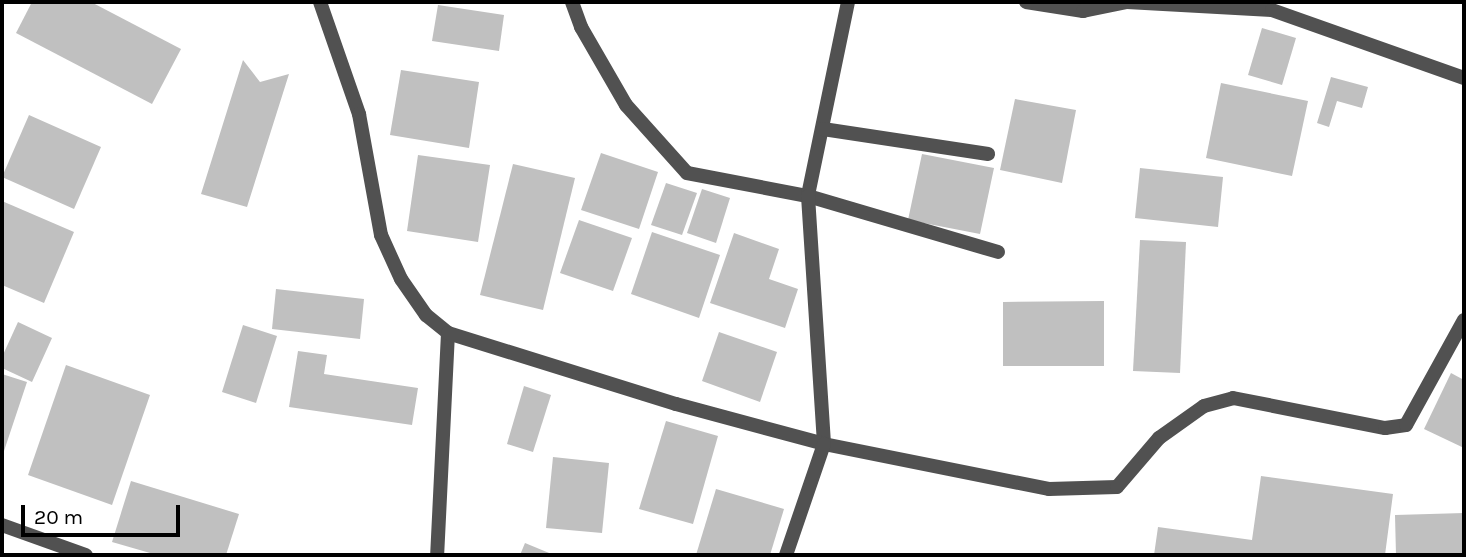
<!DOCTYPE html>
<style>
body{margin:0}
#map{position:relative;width:1466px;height:557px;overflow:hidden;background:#fff;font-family:Karla,sans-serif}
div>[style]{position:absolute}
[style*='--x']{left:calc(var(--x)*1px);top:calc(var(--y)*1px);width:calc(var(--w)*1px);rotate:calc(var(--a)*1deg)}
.building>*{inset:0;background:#c0c0c0}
.street>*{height:14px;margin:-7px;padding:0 7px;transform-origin:7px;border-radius:7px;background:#515151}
span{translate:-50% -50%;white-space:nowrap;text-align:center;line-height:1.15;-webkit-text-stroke:7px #fff;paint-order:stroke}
.frame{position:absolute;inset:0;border:4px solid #000;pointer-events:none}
.scale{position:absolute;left:21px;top:505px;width:159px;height:32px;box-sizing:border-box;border:4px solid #000;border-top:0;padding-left:9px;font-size:21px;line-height:24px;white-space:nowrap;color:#000;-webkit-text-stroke:5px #fff;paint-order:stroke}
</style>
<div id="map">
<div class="building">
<i style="clip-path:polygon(32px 2px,91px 2px,181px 49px,152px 104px,16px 33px)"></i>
<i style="clip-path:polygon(438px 5px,504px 15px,499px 51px,432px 41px)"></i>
<i style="clip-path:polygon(1262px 28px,1296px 38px,1282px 85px,1248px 75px)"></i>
<i style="clip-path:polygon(243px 60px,260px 82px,289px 74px,247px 207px,201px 194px)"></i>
<i style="clip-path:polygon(401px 70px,479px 82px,469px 148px,390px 135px)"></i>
<i style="clip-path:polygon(1331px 77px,1368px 87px,1362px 108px,1337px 101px,1329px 127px,1317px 123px)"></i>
<i style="clip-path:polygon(1221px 83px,1308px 101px,1292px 176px,1206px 158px)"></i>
<i style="clip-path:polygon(1015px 99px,1076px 110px,1062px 183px,1000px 170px)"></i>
<i style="clip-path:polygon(29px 115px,101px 147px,74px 209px,2px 177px)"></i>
<i style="clip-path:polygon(601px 153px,658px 172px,639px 229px,581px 210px)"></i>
<i style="clip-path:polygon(922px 154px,994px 168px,980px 234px,908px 220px)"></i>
<i style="clip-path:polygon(418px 155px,490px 165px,478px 242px,407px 231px)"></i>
<i style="clip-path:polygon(513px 164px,575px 178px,543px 310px,480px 295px)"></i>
<i style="clip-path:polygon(1140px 168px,1223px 177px,1218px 227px,1135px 218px)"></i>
<i style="clip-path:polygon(666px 183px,697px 193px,682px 235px,651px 225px)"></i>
<i style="clip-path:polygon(702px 189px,730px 198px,716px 243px,687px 233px)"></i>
<i style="clip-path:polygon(2px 201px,74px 232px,44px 303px,2px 285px)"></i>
<i style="clip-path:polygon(579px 220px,632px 238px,613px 291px,560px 273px)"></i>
<i style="clip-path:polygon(652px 232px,720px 255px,699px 318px,631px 294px)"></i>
<i style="clip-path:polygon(734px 233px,779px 249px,769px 279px,798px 289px,785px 328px,710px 303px)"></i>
<i style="clip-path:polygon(1140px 240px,1186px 242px,1180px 373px,1133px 371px)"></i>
<i style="clip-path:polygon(276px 289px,364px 299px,360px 339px,272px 329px)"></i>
<i style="clip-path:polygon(1104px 301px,1104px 366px,1003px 366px,1003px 302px)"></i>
<i style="clip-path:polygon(18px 322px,52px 338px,32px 382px,2px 368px,2px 357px)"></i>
<i style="clip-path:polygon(243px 325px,277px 336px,256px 403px,222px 392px)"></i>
<i style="clip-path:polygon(719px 332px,777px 352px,760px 402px,702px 381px)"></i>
<i style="clip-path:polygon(298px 351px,327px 355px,324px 374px,418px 388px,412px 425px,289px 407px)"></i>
<i style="clip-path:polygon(66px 365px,150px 395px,112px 505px,28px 475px)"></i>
<i style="clip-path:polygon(1451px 373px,1464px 380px,1464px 448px,1424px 429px)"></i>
<i style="clip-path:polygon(2px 374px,27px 382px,2px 457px)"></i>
<i style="clip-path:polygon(524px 386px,551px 395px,533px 452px,507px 444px)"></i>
<i style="clip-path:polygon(666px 421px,718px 436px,693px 524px,639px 509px)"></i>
<i style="clip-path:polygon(553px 457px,609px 463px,602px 533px,546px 528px)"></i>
<i style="clip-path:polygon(1261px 476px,1393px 494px,1385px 555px,1154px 555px,1158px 527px,1252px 540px)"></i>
<i style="clip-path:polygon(131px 481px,239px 514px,226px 555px,157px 555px,112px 542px)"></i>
<i style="clip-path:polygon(716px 489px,784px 509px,770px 555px,696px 555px)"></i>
<i style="clip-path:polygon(1464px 513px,1464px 555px,1396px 555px,1395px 515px)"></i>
<i style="clip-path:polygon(525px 543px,554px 555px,520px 555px)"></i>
</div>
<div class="street">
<i style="--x:320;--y:2;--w:119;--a:70.8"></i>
<i style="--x:359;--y:114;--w:123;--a:79.7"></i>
<i style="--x:381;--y:235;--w:48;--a:65.6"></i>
<i style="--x:401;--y:279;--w:44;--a:55.2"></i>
<i style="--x:426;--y:315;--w:28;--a:39"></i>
<i style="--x:448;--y:333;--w:222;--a:92.8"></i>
<i style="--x:572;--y:2;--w:27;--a:70"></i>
<i style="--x:581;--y:27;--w:90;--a:60"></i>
<i style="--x:626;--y:105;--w:91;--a:48.1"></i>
<i style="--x:687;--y:173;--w:123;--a:10.8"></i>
<i style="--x:808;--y:196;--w:198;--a:16.4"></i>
<i style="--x:848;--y:2;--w:198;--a:101.7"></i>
<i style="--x:808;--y:196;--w:249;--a:86.3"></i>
<i style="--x:824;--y:444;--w:229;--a:11.3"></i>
<i style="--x:1049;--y:489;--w:68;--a:-1.7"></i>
<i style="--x:1117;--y:487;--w:65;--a:-49.4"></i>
<i style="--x:1159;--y:438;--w:55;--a:-35.4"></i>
<i style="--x:1204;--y:406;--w:30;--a:-15"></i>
<i style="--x:1233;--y:398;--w:155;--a:11.2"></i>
<i style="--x:1385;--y:428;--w:21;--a:-8"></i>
<i style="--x:1406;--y:425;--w:120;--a:-61.1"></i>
<i style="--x:1026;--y:2;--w:58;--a:9"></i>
<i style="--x:1083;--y:11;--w:45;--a:-11.6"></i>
<i style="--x:1127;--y:2;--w:145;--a:3.2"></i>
<i style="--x:1272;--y:10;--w:204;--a:19.5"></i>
<i style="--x:823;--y:129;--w:167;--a:8.6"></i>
<i style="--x:448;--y:333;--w:239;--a:17.3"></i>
<i style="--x:676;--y:404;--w:153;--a:15.1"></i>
<i style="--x:824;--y:444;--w:117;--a:108.9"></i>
<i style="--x:2;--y:525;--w:89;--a:19.7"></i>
</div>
<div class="frame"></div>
<div class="scale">20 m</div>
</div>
